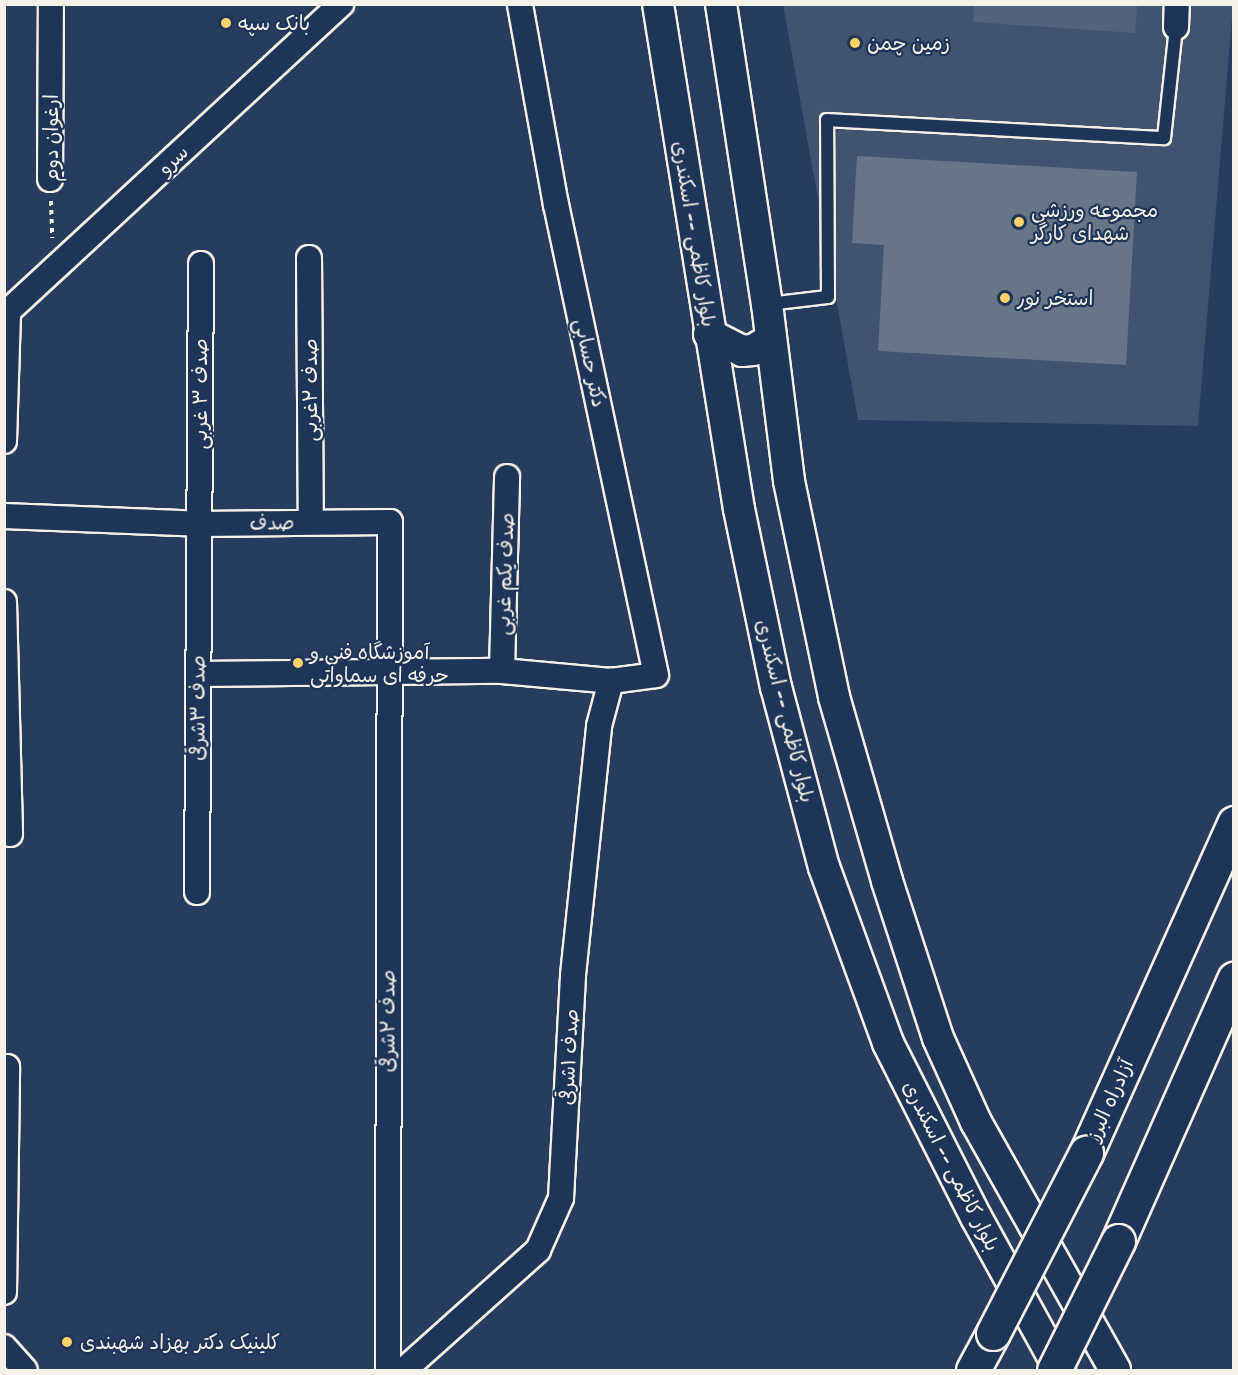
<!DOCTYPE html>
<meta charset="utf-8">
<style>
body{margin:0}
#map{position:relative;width:1238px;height:1375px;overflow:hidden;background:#263d5d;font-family:Sriracha,"Playpen Sans Arabic",sans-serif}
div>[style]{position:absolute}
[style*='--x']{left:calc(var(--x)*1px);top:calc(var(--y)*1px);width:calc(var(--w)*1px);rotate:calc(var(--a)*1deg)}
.green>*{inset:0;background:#40546f}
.water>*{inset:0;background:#677588}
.building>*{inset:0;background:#52647b}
.path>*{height:4px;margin-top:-2px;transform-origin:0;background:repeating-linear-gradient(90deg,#f4f1e8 0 4.5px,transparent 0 9px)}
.roads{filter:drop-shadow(2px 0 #f4f1e8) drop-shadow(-2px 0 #f4f1e8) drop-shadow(0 2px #f4f1e8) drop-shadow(0 -2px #f4f1e8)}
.service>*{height:12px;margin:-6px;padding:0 6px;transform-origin:6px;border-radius:6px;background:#1d3557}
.minor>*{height:24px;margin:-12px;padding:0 12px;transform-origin:12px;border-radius:12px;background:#1d3557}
.tertiary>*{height:30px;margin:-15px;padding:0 15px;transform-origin:15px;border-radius:15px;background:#1d3557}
.motorway>*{height:33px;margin:-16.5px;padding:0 16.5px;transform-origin:16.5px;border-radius:16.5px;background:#1d3557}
.bridges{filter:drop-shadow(2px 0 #f4f1e8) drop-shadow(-2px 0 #f4f1e8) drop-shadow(0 2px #f4f1e8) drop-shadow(0 -2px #f4f1e8)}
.motorway-bridge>*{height:33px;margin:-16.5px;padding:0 16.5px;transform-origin:16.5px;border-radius:16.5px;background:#1d3557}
.dots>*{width:16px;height:16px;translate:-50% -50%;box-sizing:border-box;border:3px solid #1d3557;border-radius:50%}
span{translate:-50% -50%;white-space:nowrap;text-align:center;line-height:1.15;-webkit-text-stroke:4.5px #1d3557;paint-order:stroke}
.poi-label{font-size:20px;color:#f4f1e8}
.left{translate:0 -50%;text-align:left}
.street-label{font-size:20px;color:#f4f1e8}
.frame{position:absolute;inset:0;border:6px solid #f4f1e8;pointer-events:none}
</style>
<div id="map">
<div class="green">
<i style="clip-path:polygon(783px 5px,1233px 5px,1198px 426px,858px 420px)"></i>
</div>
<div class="water">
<i style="clip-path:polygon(857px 156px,1137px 172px,1126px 365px,878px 351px,884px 245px,852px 243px)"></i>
</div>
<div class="building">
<i style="clip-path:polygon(974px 5px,1137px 5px,1135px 33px,973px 22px)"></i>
</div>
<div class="path">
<i style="--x:51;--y:201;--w:37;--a:88"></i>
</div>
<div class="roads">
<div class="service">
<i style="--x:768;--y:304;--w:60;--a:-6.7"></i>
<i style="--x:828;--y:297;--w:177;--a:-90.3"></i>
<i style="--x:827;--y:120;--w:337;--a:3.1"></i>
<i style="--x:1164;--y:138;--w:112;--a:-83.8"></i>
</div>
<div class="minor">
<i style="--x:1176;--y:27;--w:23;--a:-88"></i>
<i style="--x:50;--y:179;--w:175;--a:-89.7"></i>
<i style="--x:309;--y:258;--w:264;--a:89.6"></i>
<i style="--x:4;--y:315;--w:459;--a:-42.7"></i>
<i style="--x:4;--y:441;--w:128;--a:-88.2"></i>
<i style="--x:4;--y:516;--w:195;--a:2.3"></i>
<i style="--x:199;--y:524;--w:191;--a:-0.6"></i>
<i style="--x:390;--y:522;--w:848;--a:90.14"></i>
<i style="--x:4;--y:602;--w:232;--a:88.5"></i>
<i style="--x:502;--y:671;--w:194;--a:-88.5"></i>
<i style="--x:198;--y:674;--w:304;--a:-0.6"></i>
<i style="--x:502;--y:671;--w:109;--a:5.2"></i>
<i style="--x:611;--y:681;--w:45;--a:-7.6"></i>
<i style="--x:656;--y:675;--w:481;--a:-102"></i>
<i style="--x:556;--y:205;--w:204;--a:-100.2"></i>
<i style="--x:197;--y:892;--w:628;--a:-89.64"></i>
<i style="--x:4;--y:1292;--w:225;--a:-89.2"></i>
<i style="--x:4;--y:1347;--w:31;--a:48"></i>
<i style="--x:404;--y:1370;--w:180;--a:-41.8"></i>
<i style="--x:538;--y:1250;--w:57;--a:-66.1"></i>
<i style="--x:561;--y:1198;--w:223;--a:-86.9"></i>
<i style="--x:573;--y:975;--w:250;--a:-84"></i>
<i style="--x:599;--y:726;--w:47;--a:-75.1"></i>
</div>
<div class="tertiary">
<i style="--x:658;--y:4;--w:511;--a:80.89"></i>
<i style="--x:739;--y:509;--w:182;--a:78.3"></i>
<i style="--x:776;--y:687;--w:186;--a:75.1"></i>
<i style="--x:824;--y:867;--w:187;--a:70"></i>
<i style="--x:888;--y:1043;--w:195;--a:63.2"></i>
<i style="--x:976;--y:1217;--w:175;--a:61.2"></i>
<i style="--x:721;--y:4;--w:304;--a:81.3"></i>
<i style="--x:767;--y:304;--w:178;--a:82.9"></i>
<i style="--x:789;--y:481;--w:221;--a:78.2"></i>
<i style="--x:834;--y:697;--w:191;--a:73.9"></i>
<i style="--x:887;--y:881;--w:165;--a:72"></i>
<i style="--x:938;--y:1038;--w:92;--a:65.7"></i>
<i style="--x:976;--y:1122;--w:284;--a:60.7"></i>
<i style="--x:709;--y:334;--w:37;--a:27"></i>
<i style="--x:742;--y:351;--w:11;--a:-5"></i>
<i style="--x:753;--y:350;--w:21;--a:-31"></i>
</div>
<div class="motorway">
<i style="--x:1086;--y:1153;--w:362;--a:-65.8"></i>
<i style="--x:1118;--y:1241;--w:287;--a:-66.1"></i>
<i style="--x:973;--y:1370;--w:42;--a:-61.6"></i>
</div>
</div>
<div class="bridges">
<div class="motorway-bridge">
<i style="--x:993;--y:1333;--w:203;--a:-62.7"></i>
<i style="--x:1054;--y:1370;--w:144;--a:-63.6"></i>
</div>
</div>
<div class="dots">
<i style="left:226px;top:23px;background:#ffd166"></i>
<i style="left:855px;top:43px;background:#ffd166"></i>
<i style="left:1019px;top:222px;background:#ffd166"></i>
<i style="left:1005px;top:298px;background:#ffd166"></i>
<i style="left:298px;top:663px;background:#ffd166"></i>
<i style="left:67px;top:1342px;background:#ffd166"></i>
</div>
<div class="poi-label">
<span class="left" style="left:238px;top:23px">بانک سپه</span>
<span class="left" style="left:867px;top:43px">زمین چمن</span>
<span class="left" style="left:1031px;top:222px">مجموعه ورزشی<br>شهدای کارگر</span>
<span class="left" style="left:1017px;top:298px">استخر نور</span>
<span class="left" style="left:310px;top:664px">آموزشگاه فنی و<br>حرفه ای سماواتی</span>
<span class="left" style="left:80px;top:1342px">کلینیک دکتر بهزاد شهبندی</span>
</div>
<div class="street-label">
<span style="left:51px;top:138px;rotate:-90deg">ارغوان دوم</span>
<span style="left:173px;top:160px;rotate:-43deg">سرو</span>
<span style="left:694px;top:234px;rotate:81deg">بلوار کاظمی -- اسکندری</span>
<span style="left:590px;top:363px;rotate:78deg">دکتر حسابی</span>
<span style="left:310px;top:390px;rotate:-90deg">صدف ۲غربی</span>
<span style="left:200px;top:394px;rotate:-90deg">صدف ۳ غربی</span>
<span style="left:272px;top:523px;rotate:-1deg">صدف</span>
<span style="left:505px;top:574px;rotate:-88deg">صدف یکم غربی</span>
<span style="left:198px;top:708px;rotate:-90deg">صدف ۳شرقی</span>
<span style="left:785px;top:711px;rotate:76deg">بلوار کاظمی -- اسکندری</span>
<span style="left:388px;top:1021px;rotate:-90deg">صدف ۲شرقی</span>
<span style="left:569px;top:1057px;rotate:-87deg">صدف ۱شرقی</span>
<span style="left:1110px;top:1100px;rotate:-66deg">آزادراه البرز</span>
<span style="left:951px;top:1166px;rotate:63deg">بلوار کاظمی -- اسکندری</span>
</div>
<div class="frame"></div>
</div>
